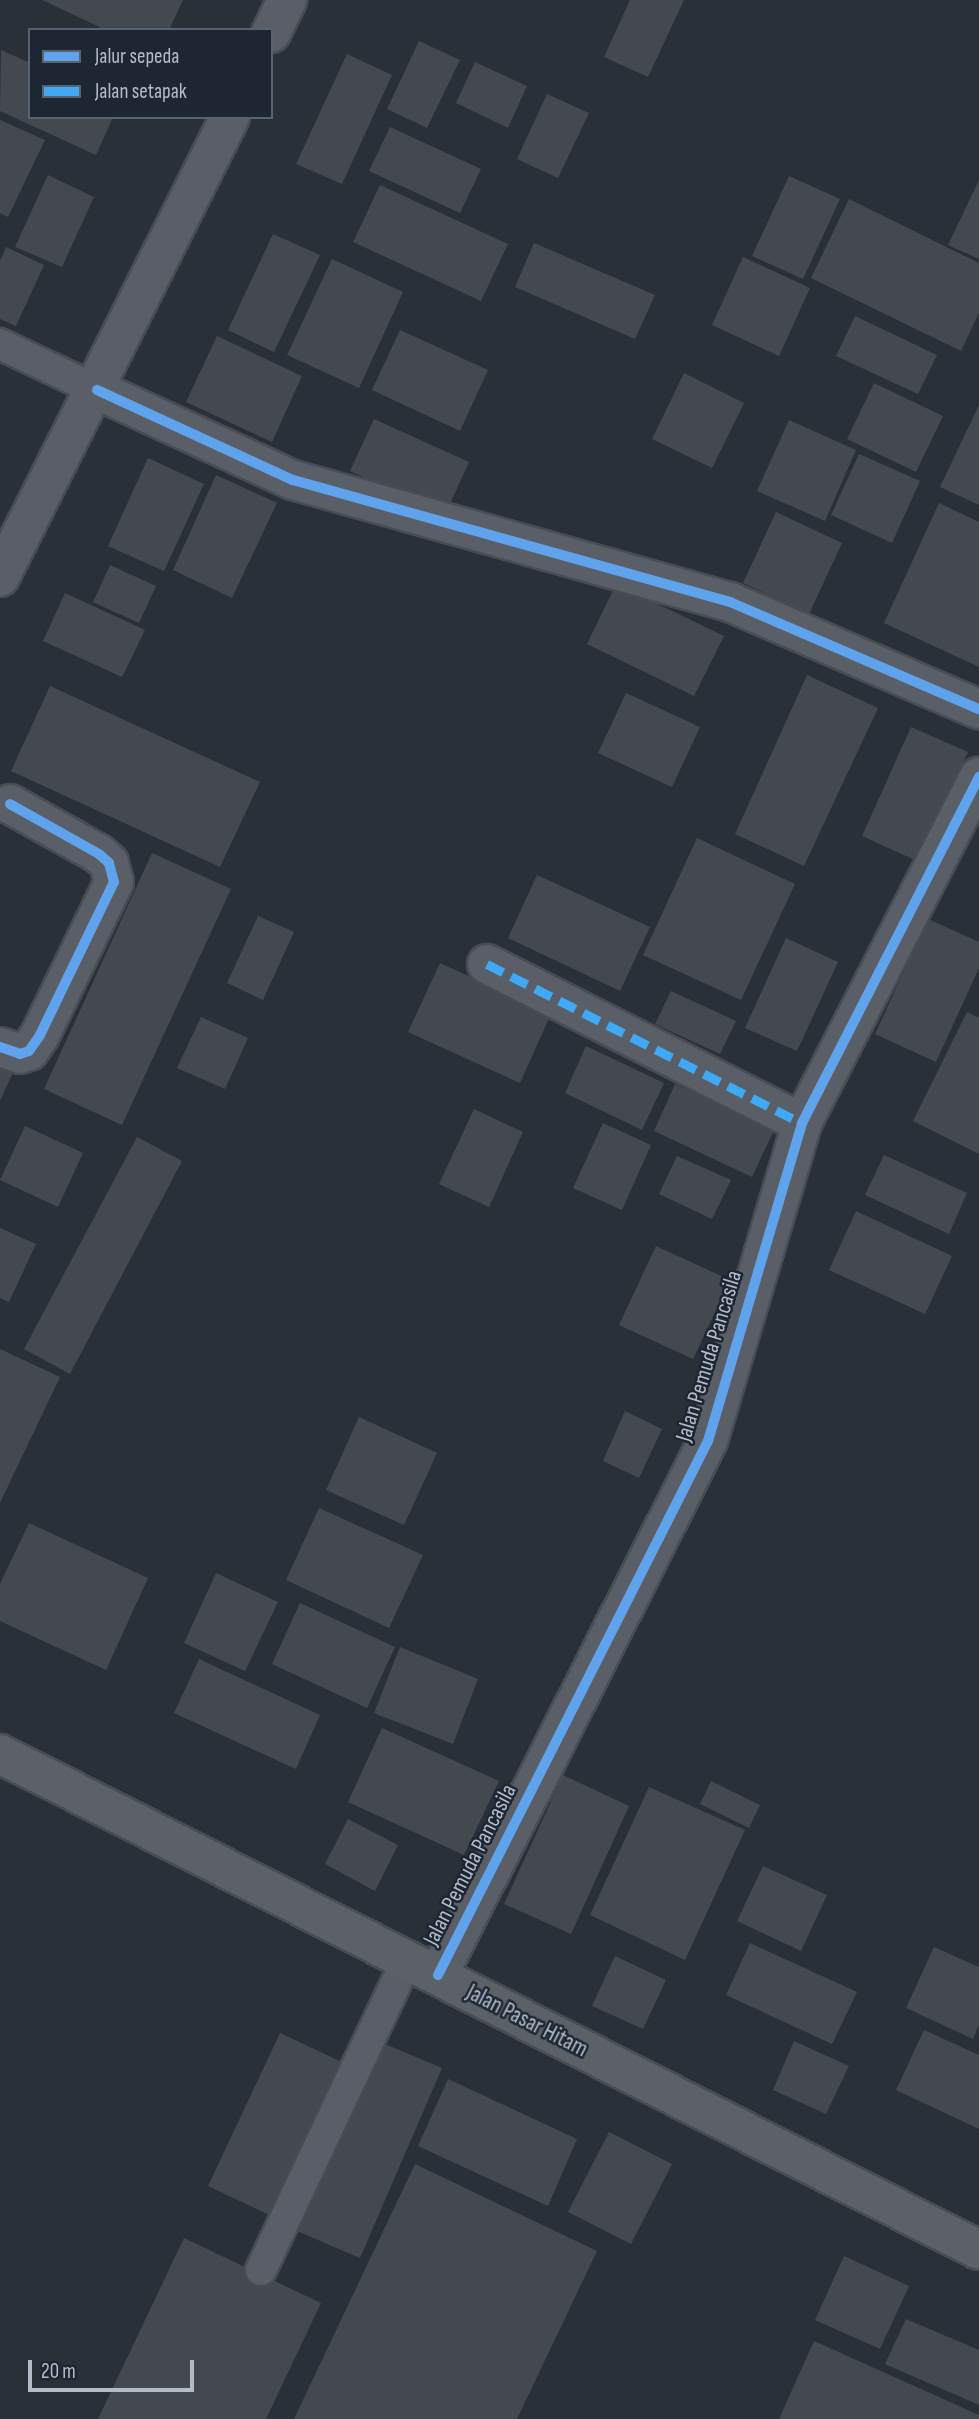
<!DOCTYPE html>
<style>
body{margin:0}
#map{position:relative;width:979px;height:2419px;overflow:hidden;background:#2a3038;font-family:"Sofia Sans Condensed",sans-serif}
div>[style]{position:absolute}
[style*='--x']{left:calc(var(--x)*1px);top:calc(var(--y)*1px);width:calc(var(--w)*1px);rotate:calc(var(--a)*1deg)}
.building>*{inset:0;background:#444950}
.roads{filter:drop-shadow(2px 0 #484c53) drop-shadow(-2px 0 #484c53) drop-shadow(0 2px #484c53) drop-shadow(0 -2px #484c53)}
.service>*{height:30px;margin:-15px;padding:0 15px;transform-origin:15px;border-radius:15px;background:#5a5e66}
.minor>*{height:38px;margin:-19px;padding:0 19px;transform-origin:19px;border-radius:19px;background:#5a5e66}
.primary>*{height:38px;margin:-19px;padding:0 19px;transform-origin:19px;border-radius:19px;background:#5c6168}
.quiet>*{height:9px;margin-top:-4.5px;transform-origin:0;background:repeating-linear-gradient(90deg,#3fa9f5 0 18px,transparent 0 27px)}
.cycleway>*{height:10px;margin:-5px;padding:0 5px;transform-origin:5px;border-radius:5px;background:#60a3ed}
span{translate:-50% -50%;white-space:nowrap;text-align:center;line-height:1.15;-webkit-text-stroke:5px #1d2633;paint-order:stroke}
.street-label{font-size:23px;color:#b4bcc9}
.legend{position:absolute;left:28px;top:28px;width:245px;height:91px;box-sizing:border-box;background:#1d2633;border:2px solid #59626f;margin:0;padding:9px 12px;list-style:none;font-size:21px;color:#b4bcc9}
.legend li{display:flex;align-items:center;gap:14px;height:35px}
.legend b{width:35px;border:2px solid #59626f}
.scale{position:absolute;left:28px;top:2360px;width:166px;height:32px;box-sizing:border-box;border:4px solid #b4bcc9;border-top:0;padding-left:9px;font-size:21px;line-height:24px;white-space:nowrap;color:#b4bcc9;-webkit-text-stroke:5px #1d2633;paint-order:stroke}
</style>
<div id="map">
<div class="building">
<i style="clip-path:polygon(42px 0,183px 0,169px 30px,106px 30px)"></i>
<i style="clip-path:polygon(630px 0,684px 0,648px 77px,604px 57px)"></i>
<i style="clip-path:polygon(419px 41px,460px 60px,427px 128px,387px 109px)"></i>
<i style="clip-path:polygon(1px 50px,30px 63px,30px 117px,113px 117px,96px 155px,0 111px)"></i>
<i style="clip-path:polygon(347px 54px,392px 75px,342px 184px,296px 164px)"></i>
<i style="clip-path:polygon(475px 62px,527px 86px,508px 128px,456px 103px)"></i>
<i style="clip-path:polygon(547px 94px,589px 113px,558px 178px,517px 159px)"></i>
<i style="clip-path:polygon(0 120px,45px 140px,8px 217px,0 213px)"></i>
<i style="clip-path:polygon(390px 127px,481px 169px,460px 213px,369px 171px)"></i>
<i style="clip-path:polygon(48px 175px,94px 197px,62px 267px,15px 247px)"></i>
<i style="clip-path:polygon(789px 176px,840px 199px,803px 279px,752px 256px)"></i>
<i style="clip-path:polygon(979px 180px,979px 259px,948px 245px)"></i>
<i style="clip-path:polygon(380px 185px,508px 244px,481px 301px,353px 242px)"></i>
<i style="clip-path:polygon(849px 199px,979px 263px,979px 313px,961px 351px,811px 278px)"></i>
<i style="clip-path:polygon(273px 234px,320px 255px,274px 352px,228px 330px)"></i>
<i style="clip-path:polygon(534px 243px,655px 295px,635px 339px,515px 287px)"></i>
<i style="clip-path:polygon(6px 247px,44px 265px,16px 326px,0 319px,0 261px)"></i>
<i style="clip-path:polygon(743px 257px,810px 288px,779px 356px,712px 325px)"></i>
<i style="clip-path:polygon(332px 259px,403px 292px,359px 388px,287px 355px)"></i>
<i style="clip-path:polygon(855px 316px,937px 355px,918px 394px,836px 356px)"></i>
<i style="clip-path:polygon(400px 330px,488px 370px,460px 431px,372px 390px)"></i>
<i style="clip-path:polygon(217px 336px,302px 376px,272px 442px,186px 402px)"></i>
<i style="clip-path:polygon(684px 373px,744px 403px,712px 468px,652px 439px)"></i>
<i style="clip-path:polygon(874px 383px,943px 416px,916px 472px,847px 439px)"></i>
<i style="clip-path:polygon(979px 405px,979px 505px,940px 487px)"></i>
<i style="clip-path:polygon(374px 419px,469px 462px,445px 515px,350px 471px)"></i>
<i style="clip-path:polygon(789px 420px,856px 450px,825px 521px,757px 491px)"></i>
<i style="clip-path:polygon(859px 454px,920px 481px,892px 543px,831px 515px)"></i>
<i style="clip-path:polygon(148px 458px,204px 484px,164px 571px,108px 546px)"></i>
<i style="clip-path:polygon(216px 475px,277px 503px,232px 598px,173px 570px)"></i>
<i style="clip-path:polygon(939px 503px,979px 522px,979px 667px,884px 623px)"></i>
<i style="clip-path:polygon(776px 512px,842px 543px,809px 614px,743px 583px)"></i>
<i style="clip-path:polygon(110px 565px,156px 586px,139px 623px,93px 602px)"></i>
<i style="clip-path:polygon(616px 584px,724px 636px,694px 696px,587px 644px)"></i>
<i style="clip-path:polygon(65px 593px,145px 630px,122px 677px,43px 641px)"></i>
<i style="clip-path:polygon(807px 675px,878px 708px,804px 866px,735px 834px)"></i>
<i style="clip-path:polygon(50px 686px,260px 782px,220px 867px,11px 771px)"></i>
<i style="clip-path:polygon(626px 693px,700px 727px,672px 787px,598px 753px)"></i>
<i style="clip-path:polygon(911px 727px,968px 752px,917px 861px,862px 836px)"></i>
<i style="clip-path:polygon(697px 838px,795px 884px,741px 1000px,643px 955px)"></i>
<i style="clip-path:polygon(152px 853px,231px 889px,122px 1125px,44px 1089px)"></i>
<i style="clip-path:polygon(537px 875px,650px 927px,620px 991px,508px 938px)"></i>
<i style="clip-path:polygon(258px 916px,294px 932px,263px 1000px,227px 983px)"></i>
<i style="clip-path:polygon(928px 919px,979px 942px,979px 968px,936px 1062px,875px 1034px)"></i>
<i style="clip-path:polygon(786px 938px,838px 962px,797px 1051px,745px 1028px)"></i>
<i style="clip-path:polygon(440px 963px,551px 1014px,520px 1083px,408px 1032px)"></i>
<i style="clip-path:polygon(671px 991px,736px 1021px,720px 1054px,655px 1024px)"></i>
<i style="clip-path:polygon(967px 1012px,979px 1018px,979px 1154px,913px 1121px)"></i>
<i style="clip-path:polygon(201px 1017px,248px 1038px,225px 1089px,177px 1068px)"></i>
<i style="clip-path:polygon(586px 1046px,664px 1083px,642px 1130px,565px 1093px)"></i>
<i style="clip-path:polygon(0 1058px,16px 1066px,0 1101px)"></i>
<i style="clip-path:polygon(675px 1084px,774px 1130px,752px 1177px,654px 1131px)"></i>
<i style="clip-path:polygon(474px 1109px,523px 1132px,489px 1207px,439px 1184px)"></i>
<i style="clip-path:polygon(603px 1123px,651px 1145px,622px 1210px,573px 1188px)"></i>
<i style="clip-path:polygon(25px 1126px,83px 1153px,58px 1207px,0 1180px)"></i>
<i style="clip-path:polygon(137px 1137px,182px 1161px,70px 1374px,24px 1349px)"></i>
<i style="clip-path:polygon(884px 1155px,967px 1193px,949px 1234px,865px 1195px)"></i>
<i style="clip-path:polygon(677px 1156px,731px 1180px,712px 1219px,659px 1194px)"></i>
<i style="clip-path:polygon(856px 1211px,952px 1256px,925px 1314px,829px 1270px)"></i>
<i style="clip-path:polygon(0 1228px,36px 1244px,9px 1302px,0 1298px)"></i>
<i style="clip-path:polygon(656px 1246px,730px 1280px,693px 1359px,619px 1325px)"></i>
<i style="clip-path:polygon(0 1349px,60px 1377px,0 1503px)"></i>
<i style="clip-path:polygon(625px 1411px,662px 1429px,639px 1478px,603px 1461px)"></i>
<i style="clip-path:polygon(359px 1417px,437px 1453px,404px 1525px,326px 1490px)"></i>
<i style="clip-path:polygon(319px 1508px,423px 1555px,389px 1628px,286px 1580px)"></i>
<i style="clip-path:polygon(29px 1523px,148px 1578px,106px 1670px,0 1621px,0 1584px)"></i>
<i style="clip-path:polygon(216px 1573px,278px 1602px,245px 1671px,184px 1643px)"></i>
<i style="clip-path:polygon(300px 1603px,395px 1647px,367px 1708px,272px 1664px)"></i>
<i style="clip-path:polygon(400px 1647px,478px 1679px,453px 1744px,374px 1713px)"></i>
<i style="clip-path:polygon(199px 1659px,320px 1715px,296px 1769px,174px 1713px)"></i>
<i style="clip-path:polygon(382px 1728px,499px 1781px,464px 1855px,348px 1802px)"></i>
<i style="clip-path:polygon(563px 1775px,629px 1806px,571px 1934px,504px 1904px)"></i>
<i style="clip-path:polygon(711px 1781px,760px 1805px,749px 1828px,700px 1804px)"></i>
<i style="clip-path:polygon(649px 1787px,745px 1830px,685px 1960px,590px 1915px)"></i>
<i style="clip-path:polygon(348px 1819px,398px 1845px,375px 1891px,325px 1864px)"></i>
<i style="clip-path:polygon(763px 1866px,827px 1895px,801px 1951px,737px 1921px)"></i>
<i style="clip-path:polygon(750px 1943px,857px 1992px,832px 2044px,726px 1995px)"></i>
<i style="clip-path:polygon(934px 1947px,979px 1967px,979px 2025px,973px 2039px,906px 2008px)"></i>
<i style="clip-path:polygon(615px 1956px,666px 1980px,643px 2029px,592px 2006px)"></i>
<i style="clip-path:polygon(924px 2030px,979px 2055px,979px 2129px,896px 2090px)"></i>
<i style="clip-path:polygon(280px 2033px,350px 2066px,278px 2219px,208px 2186px)"></i>
<i style="clip-path:polygon(373px 2039px,442px 2068px,360px 2258px,290px 2228px)"></i>
<i style="clip-path:polygon(794px 2041px,849px 2066px,826px 2114px,773px 2090px)"></i>
<i style="clip-path:polygon(448px 2079px,577px 2139px,548px 2206px,418px 2146px)"></i>
<i style="clip-path:polygon(609px 2132px,672px 2164px,631px 2244px,568px 2212px)"></i>
<i style="clip-path:polygon(415px 2164px,597px 2251px,517px 2419px,294px 2419px)"></i>
<i style="clip-path:polygon(184px 2238px,321px 2303px,266px 2419px,98px 2419px)"></i>
<i style="clip-path:polygon(844px 2256px,909px 2286px,880px 2349px,815px 2320px)"></i>
<i style="clip-path:polygon(906px 2319px,979px 2350px,979px 2405px,885px 2364px)"></i>
<i style="clip-path:polygon(814px 2341px,979px 2415px,979px 2419px,779px 2419px)"></i>
</div>
<div class="roads">
<div class="service">
<i style="--x:0;--y:344;--w:107;--a:25.4"></i>
<i style="--x:261;--y:2270;--w:343;--a:-64.8"></i>
</div>
<div class="minor">
<i style="--x:271;--y:33;--w:37;--a:-64"></i>
<i style="--x:97;--y:390;--w:216;--a:24.7"></i>
<i style="--x:293;--y:480;--w:454;--a:15.6"></i>
<i style="--x:730;--y:602;--w:271;--a:23.3"></i>
<i style="--x:0;--y:577;--w:514;--a:-63.43"></i>
<i style="--x:487;--y:964;--w:353;--a:26.8"></i>
<i style="--x:0;--y:1047;--w:21;--a:19"></i>
<i style="--x:20;--y:1054;--w:9;--a:-18"></i>
<i style="--x:29;--y:1051;--w:19;--a:-55"></i>
<i style="--x:40;--y:1035;--w:170;--a:-64.2"></i>
<i style="--x:114;--y:882;--w:20;--a:-105"></i>
<i style="--x:109;--y:863;--w:13;--a:-138"></i>
<i style="--x:99;--y:854;--w:102;--a:-150.7"></i>
<i style="--x:438;--y:1975;--w:598;--a:-63.18"></i>
<i style="--x:708;--y:1441;--w:332;--a:-73.5"></i>
<i style="--x:802;--y:1123;--w:389;--a:-62.9"></i>
</div>
<div class="primary">
<i style="--x:0;--y:1754;--w:1097;--a:26.87"></i>
</div>
</div>
<div class="quiet">
<i style="--x:487;--y:964;--w:353;--a:26.8"></i>
</div>
<div class="cycleway">
<i style="--x:97;--y:390;--w:216;--a:24.7"></i>
<i style="--x:293;--y:480;--w:454;--a:15.6"></i>
<i style="--x:730;--y:602;--w:271;--a:23.3"></i>
<i style="--x:0;--y:1047;--w:21;--a:19"></i>
<i style="--x:20;--y:1054;--w:9;--a:-18"></i>
<i style="--x:29;--y:1051;--w:19;--a:-55"></i>
<i style="--x:40;--y:1035;--w:170;--a:-64.2"></i>
<i style="--x:114;--y:882;--w:20;--a:-105"></i>
<i style="--x:109;--y:863;--w:13;--a:-138"></i>
<i style="--x:99;--y:854;--w:102;--a:-150.7"></i>
<i style="--x:438;--y:1975;--w:598;--a:-63.18"></i>
<i style="--x:708;--y:1441;--w:332;--a:-73.5"></i>
<i style="--x:802;--y:1123;--w:389;--a:-62.9"></i>
</div>
<div class="street-label">
<span style="left:709px;top:1356px;rotate:-73deg">Jalan Pemuda Pancasila</span>
<span style="left:470px;top:1865px;rotate:-63deg">Jalan Pemuda Pancasila</span>
<span style="left:527px;top:2021px;rotate:27deg">Jalan Pasar Hitam</span>
</div>
<ul class="legend">
<li><b style="height:9px;background:#60a3ed"></b>Jalur sepeda</li>
<li><b style="height:9px;background:#3fa9f5"></b>Jalan setapak</li>
</ul>
<div class="scale">20 m</div>
</div>
